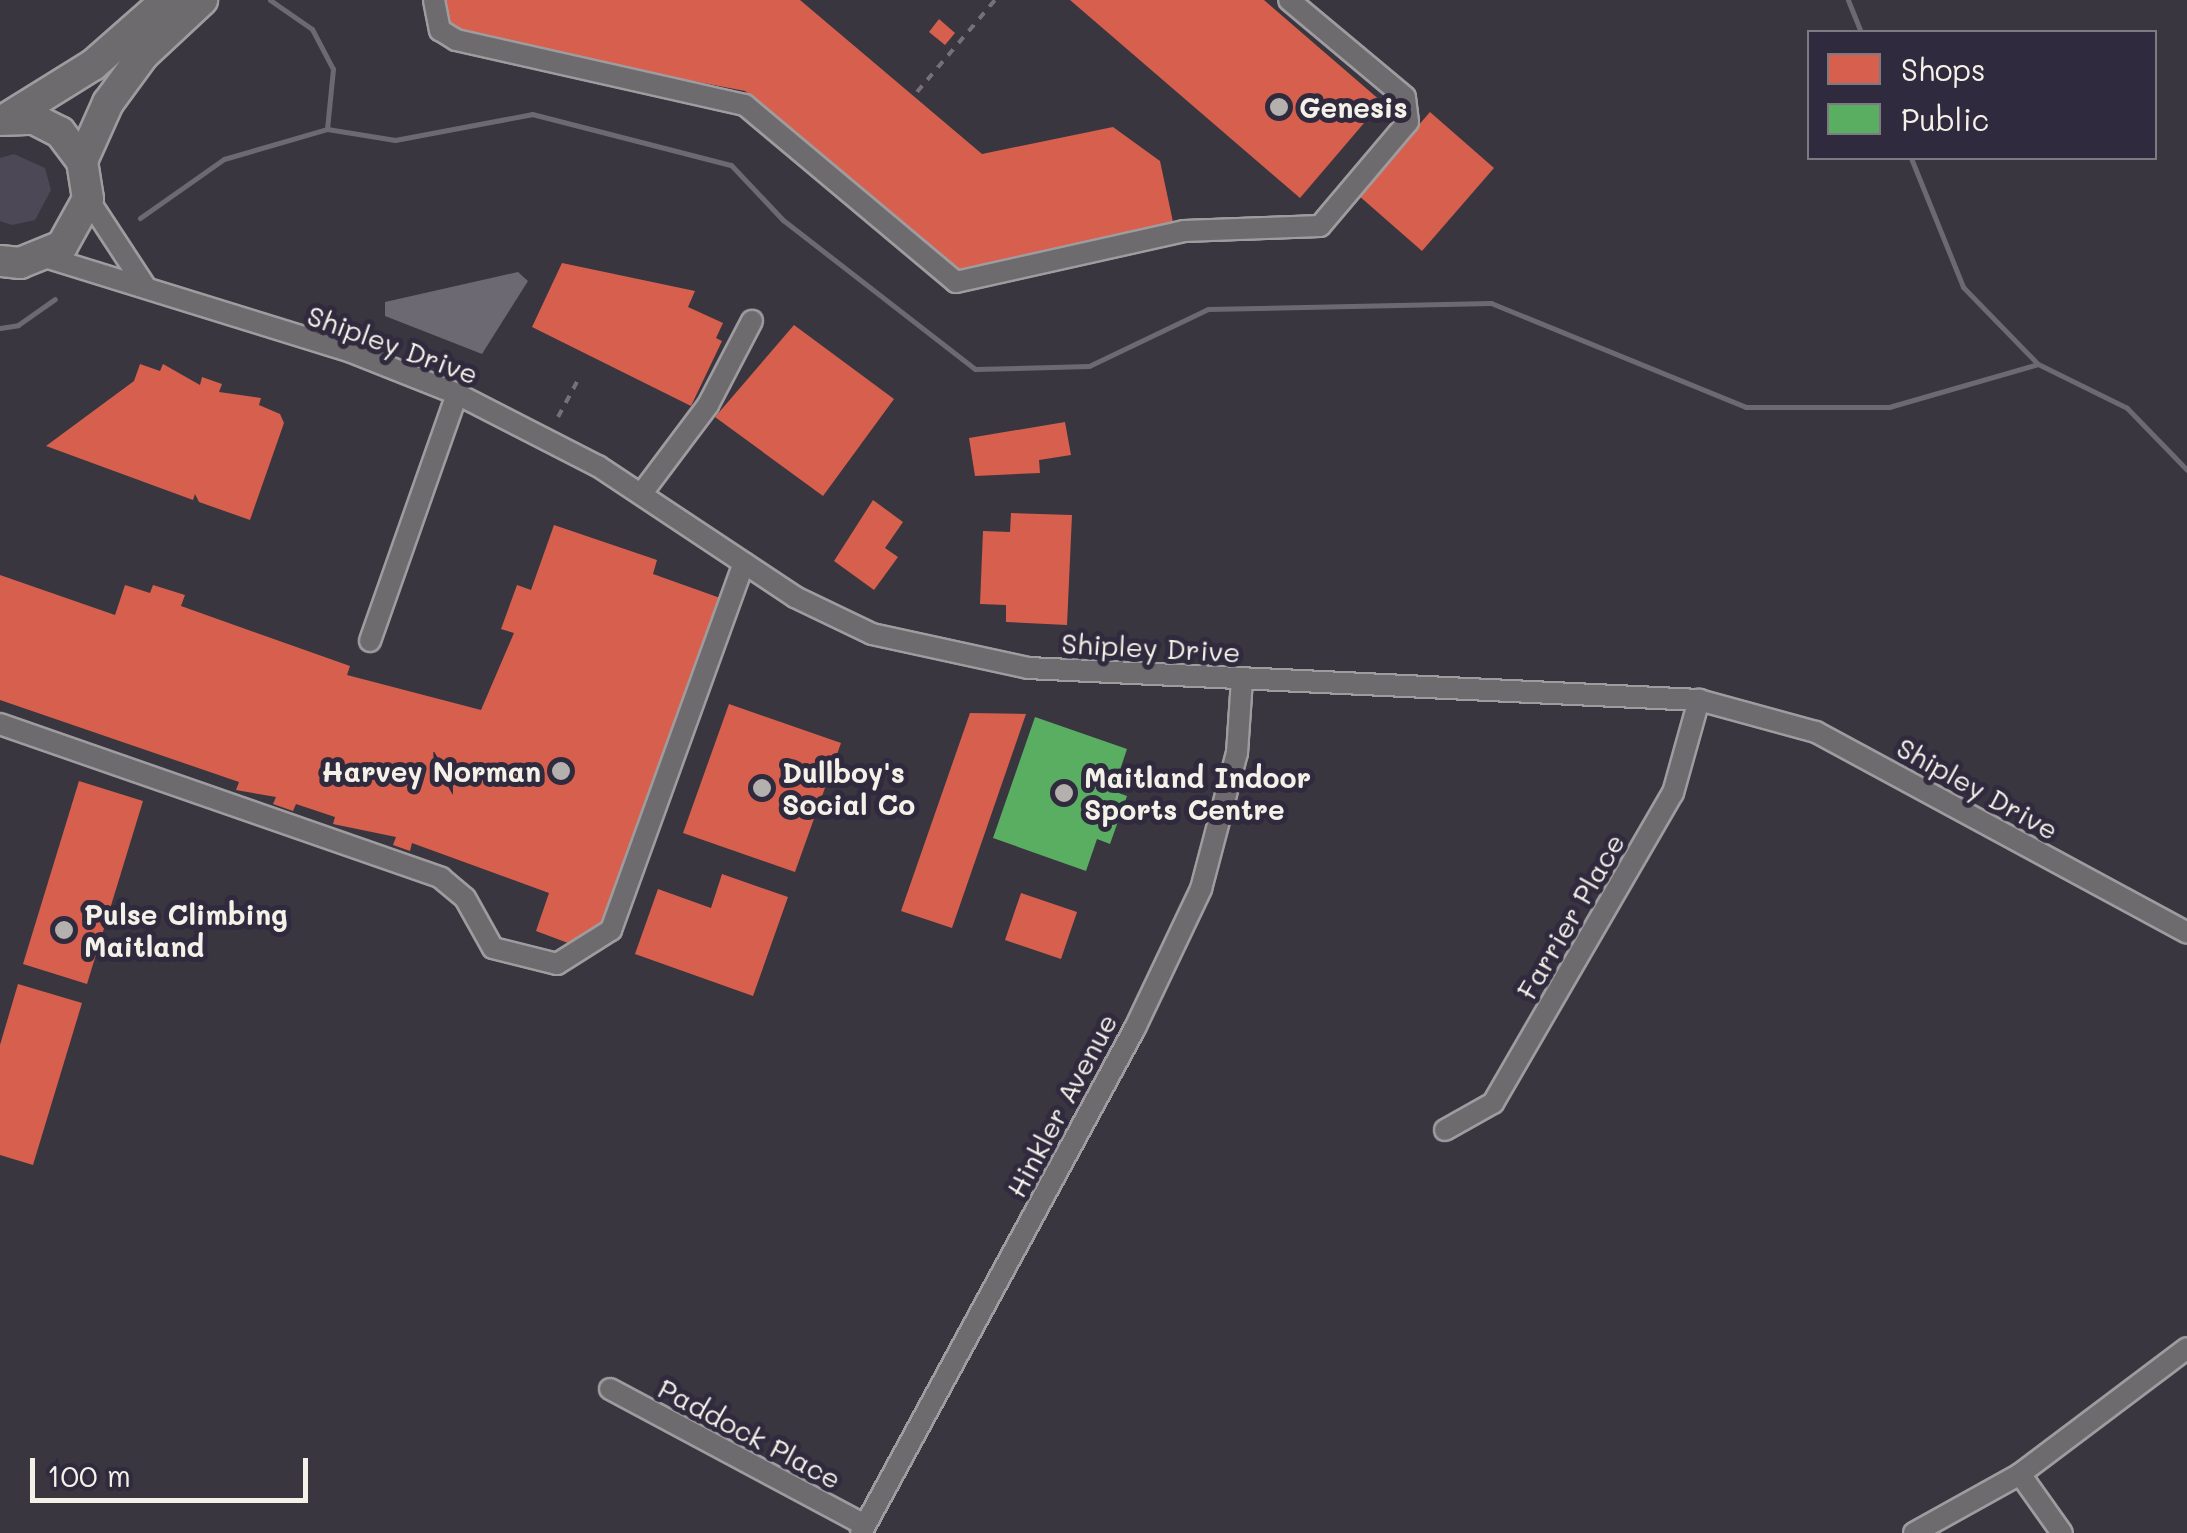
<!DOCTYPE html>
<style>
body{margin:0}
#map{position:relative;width:2187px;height:1533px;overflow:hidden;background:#393640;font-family:Mali,sans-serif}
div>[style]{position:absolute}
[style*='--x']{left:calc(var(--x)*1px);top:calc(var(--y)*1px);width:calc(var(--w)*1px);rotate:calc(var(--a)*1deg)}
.green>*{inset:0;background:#4d4856}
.water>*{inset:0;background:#6d6972}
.shops>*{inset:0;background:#d6604d}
.public>*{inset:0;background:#5aae61}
.stream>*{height:5px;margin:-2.5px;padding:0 2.5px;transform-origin:2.5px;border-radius:2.5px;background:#6d6972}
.path>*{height:4px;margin-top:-2px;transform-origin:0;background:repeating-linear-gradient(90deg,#747276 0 8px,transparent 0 16px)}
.roads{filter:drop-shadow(2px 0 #9e9c9f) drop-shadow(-2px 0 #9e9c9f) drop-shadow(0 2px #9e9c9f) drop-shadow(0 -2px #9e9c9f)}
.minor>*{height:20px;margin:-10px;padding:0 10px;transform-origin:10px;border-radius:10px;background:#6d6b6d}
.highway>*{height:30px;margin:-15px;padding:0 15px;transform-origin:15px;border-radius:15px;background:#6d6b6d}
.dots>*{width:28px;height:28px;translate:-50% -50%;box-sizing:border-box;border:5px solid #2f2a3d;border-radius:50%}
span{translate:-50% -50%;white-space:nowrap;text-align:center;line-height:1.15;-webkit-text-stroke:10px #2f2a3d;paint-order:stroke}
.poi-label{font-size:28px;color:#f4f1e8;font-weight:700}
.left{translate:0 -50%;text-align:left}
.right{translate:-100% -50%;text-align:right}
.street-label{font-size:28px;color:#f4f1e8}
.legend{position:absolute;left:1807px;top:30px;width:350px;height:130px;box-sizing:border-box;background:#2f2a3d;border:2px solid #7e7a81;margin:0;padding:12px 18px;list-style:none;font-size:30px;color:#f4f1e8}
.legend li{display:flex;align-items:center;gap:20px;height:50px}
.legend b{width:50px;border:2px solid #7e7a81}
.scale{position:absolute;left:30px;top:1458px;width:278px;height:45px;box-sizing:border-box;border:5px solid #f4f1e8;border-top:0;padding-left:12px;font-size:30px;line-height:35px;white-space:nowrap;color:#f4f1e8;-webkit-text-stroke:8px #2f2a3d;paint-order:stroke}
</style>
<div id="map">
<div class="green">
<i style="clip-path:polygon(14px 154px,45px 168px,51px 190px,35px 220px,12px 225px,0 221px,0 158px)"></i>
</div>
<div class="water">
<i style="clip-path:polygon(518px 272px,528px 281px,482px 354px,385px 316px,385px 302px)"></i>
</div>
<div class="shops">
<i style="clip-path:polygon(445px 0,800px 0,982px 154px,1113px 127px,1160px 161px,1173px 222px,955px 270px,745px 91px,454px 35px,456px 25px,441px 22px)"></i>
<i style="clip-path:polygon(1070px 0,1264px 0,1382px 102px,1300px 198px)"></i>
<i style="clip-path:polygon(939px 19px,955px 33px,945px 45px,929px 32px)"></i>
<i style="clip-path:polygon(1430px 112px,1494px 168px,1422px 251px,1358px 195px)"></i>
<i style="clip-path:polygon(562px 263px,695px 291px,688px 307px,723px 323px,716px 338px,722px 341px,691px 406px,532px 327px)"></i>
<i style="clip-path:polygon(794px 325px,894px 399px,823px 496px,715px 417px)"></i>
<i style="clip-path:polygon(140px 364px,160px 371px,163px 364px,200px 385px,202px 377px,222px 384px,219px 392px,261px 398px,259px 405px,280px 414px,284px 423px,250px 520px,199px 502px,195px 494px,193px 500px,46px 446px,134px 381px)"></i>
<i style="clip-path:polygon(1065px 422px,1071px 455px,1039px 460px,1040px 473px,975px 476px,969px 438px)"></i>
<i style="clip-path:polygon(873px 500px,903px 522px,885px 548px,898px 557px,874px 590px,834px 561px)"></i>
<i style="clip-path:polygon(1011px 513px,1072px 515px,1067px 625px,1006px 622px,1006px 605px,980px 604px,983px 531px,1010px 532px)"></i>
<i style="clip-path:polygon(554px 525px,657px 560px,653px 574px,723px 599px,610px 928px,576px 946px,536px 931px,549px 893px,412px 843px,410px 851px,393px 845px,396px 837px,333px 824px,335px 817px,296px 804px,293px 811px,273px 804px,276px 797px,236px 790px,239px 782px,0 700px,0 575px,115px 615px,125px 585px,150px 593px,153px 585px,185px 595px,181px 606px,350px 666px,347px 675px,481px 710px,514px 633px,501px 629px,517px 585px,531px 590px)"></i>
<i style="clip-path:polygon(729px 704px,841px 743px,795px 872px,683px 833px)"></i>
<i style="clip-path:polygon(970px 713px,1026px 714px,952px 928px,901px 911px)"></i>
<i style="clip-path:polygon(79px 781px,143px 801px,87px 984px,23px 964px)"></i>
<i style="clip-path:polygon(722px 874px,788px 897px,753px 996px,635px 954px,658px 889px,711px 908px)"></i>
<i style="clip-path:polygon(1021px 893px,1077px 912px,1061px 959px,1005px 940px)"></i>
<i style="clip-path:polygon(18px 984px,82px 1003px,33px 1165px,0 1155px,0 1045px)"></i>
</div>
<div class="public">
<i style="clip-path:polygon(1035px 717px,1127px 749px,1113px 791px,1127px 796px,1110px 844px,1097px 839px,1086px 871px,993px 838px)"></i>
</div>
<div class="stream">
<i style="--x:270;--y:0;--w:51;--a:34.6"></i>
<i style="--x:312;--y:29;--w:45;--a:62.3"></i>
<i style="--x:333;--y:69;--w:60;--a:95.7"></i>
<i style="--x:327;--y:129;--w:69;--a:9.2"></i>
<i style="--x:395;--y:140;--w:139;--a:-10.7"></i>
<i style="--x:532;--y:114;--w:205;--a:14.4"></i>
<i style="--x:731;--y:165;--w:76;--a:46.6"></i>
<i style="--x:783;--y:220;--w:243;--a:37.8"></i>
<i style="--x:975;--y:369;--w:114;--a:-1.5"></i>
<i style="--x:1089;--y:366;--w:132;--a:-25.6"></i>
<i style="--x:1208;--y:309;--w:283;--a:-1.2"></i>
<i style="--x:1491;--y:303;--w:275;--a:22.2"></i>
<i style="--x:1746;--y:407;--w:143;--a:0"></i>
<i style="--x:1889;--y:407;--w:155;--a:-16.1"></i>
<i style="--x:1848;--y:0;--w:35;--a:68"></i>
<i style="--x:1911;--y:158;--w:139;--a:68"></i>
<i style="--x:1963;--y:287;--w:107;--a:45.8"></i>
<i style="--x:2038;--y:364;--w:99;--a:26.3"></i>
<i style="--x:2127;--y:408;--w:86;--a:45.9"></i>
<i style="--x:140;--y:218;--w:103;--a:-35.1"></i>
<i style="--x:224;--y:159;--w:107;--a:-16.2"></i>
<i style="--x:0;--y:328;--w:18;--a:-9"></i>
<i style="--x:18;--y:325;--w:45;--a:-35.1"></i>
</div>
<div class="path">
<i style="--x:917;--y:92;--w:121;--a:-49.7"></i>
<i style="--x:558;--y:417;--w:42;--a:-61.6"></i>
</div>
<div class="roads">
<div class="minor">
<i style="--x:434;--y:0;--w:31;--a:79"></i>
<i style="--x:440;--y:30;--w:19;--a:32"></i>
<i style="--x:456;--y:40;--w:296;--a:12.7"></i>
<i style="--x:745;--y:105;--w:275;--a:40"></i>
<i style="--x:956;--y:282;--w:234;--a:-12.6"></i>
<i style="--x:1184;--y:231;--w:136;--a:-2.1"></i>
<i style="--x:1320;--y:226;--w:136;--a:-49.8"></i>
<i style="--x:1408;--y:122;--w:25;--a:-97"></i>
<i style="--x:1405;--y:97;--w:151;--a:-140.1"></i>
<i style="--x:88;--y:199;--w:104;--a:56.8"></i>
<i style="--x:45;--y:257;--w:320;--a:17.2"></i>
<i style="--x:351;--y:352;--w:114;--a:21.6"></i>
<i style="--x:457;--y:394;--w:158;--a:27.1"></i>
<i style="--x:598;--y:466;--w:237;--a:33.6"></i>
<i style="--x:795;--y:597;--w:85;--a:25.7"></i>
<i style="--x:872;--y:634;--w:160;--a:12.3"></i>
<i style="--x:1028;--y:668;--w:672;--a:2.73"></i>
<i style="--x:1699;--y:700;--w:121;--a:15.3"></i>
<i style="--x:1816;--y:732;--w:422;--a:28.4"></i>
<i style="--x:642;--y:493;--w:110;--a:-53.1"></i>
<i style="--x:708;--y:405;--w:95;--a:-62.4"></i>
<i style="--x:370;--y:641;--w:262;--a:-70.6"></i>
<i style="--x:0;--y:724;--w:467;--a:19.2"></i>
<i style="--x:441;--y:878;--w:31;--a:40"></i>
<i style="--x:465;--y:898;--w:57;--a:60.8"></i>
<i style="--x:493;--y:948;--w:66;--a:14"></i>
<i style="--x:557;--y:964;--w:64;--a:-32.2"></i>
<i style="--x:611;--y:930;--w:390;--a:-70.1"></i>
<i style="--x:1445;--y:1130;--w:55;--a:-29.4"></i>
<i style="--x:1493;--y:1103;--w:358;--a:-59.9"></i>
<i style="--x:1673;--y:793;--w:97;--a:-74.4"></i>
<i style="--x:610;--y:1389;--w:289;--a:28.1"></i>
<i style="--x:2020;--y:1474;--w:72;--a:54.6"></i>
<i style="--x:861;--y:1533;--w:575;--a:-61.52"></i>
<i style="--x:1135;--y:1028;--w:154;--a:-64.6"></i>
<i style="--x:1201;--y:889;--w:141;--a:-75.2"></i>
<i style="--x:1237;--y:753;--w:74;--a:-86.1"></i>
<i style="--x:1914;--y:1533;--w:121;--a:-29.1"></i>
<i style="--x:2020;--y:1474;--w:209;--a:-37"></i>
</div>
<div class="highway">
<i style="--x:9;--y:117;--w:99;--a:-31.8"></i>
<i style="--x:93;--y:65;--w:98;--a:-41.3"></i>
<i style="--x:0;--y:120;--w:34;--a:-2"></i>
<i style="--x:34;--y:119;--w:29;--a:27"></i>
<i style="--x:60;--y:132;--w:36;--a:53"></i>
<i style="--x:82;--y:161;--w:38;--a:81"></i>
<i style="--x:88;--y:199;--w:54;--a:119"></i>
<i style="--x:62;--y:246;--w:45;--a:158"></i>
<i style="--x:20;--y:263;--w:20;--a:-174"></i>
<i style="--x:82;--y:161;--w:64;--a:-65.9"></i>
<i style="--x:108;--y:103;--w:59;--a:-53.9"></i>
<i style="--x:143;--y:55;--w:81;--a:-43"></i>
</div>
</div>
<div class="dots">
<i style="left:1279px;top:107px;background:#b3b0ad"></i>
<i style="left:561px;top:771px;background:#b3b0ad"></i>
<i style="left:762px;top:788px;background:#b3b0ad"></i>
<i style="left:1064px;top:793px;background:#b3b0ad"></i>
<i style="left:64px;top:930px;background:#b3b0ad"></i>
</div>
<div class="poi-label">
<span class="left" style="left:1299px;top:107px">Genesis</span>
<span class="right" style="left:541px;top:771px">Harvey Norman</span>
<span class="left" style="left:782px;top:788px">Dullboy's<br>Social Co</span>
<span class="left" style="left:1084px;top:793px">Maitland Indoor<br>Sports Centre</span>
<span class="left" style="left:84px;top:930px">Pulse Climbing<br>Maitland</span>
</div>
<div class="street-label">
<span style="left:393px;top:344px;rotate:20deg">Shipley Drive</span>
<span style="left:1151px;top:647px;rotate:3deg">Shipley Drive</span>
<span style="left:1978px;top:788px;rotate:29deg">Shipley Drive</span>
<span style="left:1570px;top:916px;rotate:-60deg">Farrier Place</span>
<span style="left:1061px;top:1105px;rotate:-62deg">Hinkler Avenue</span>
<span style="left:750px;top:1433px;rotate:28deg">Paddock Place</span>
</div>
<ul class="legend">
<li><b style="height:28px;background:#d6604d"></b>Shops</li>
<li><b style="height:28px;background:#5aae61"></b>Public</li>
</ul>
<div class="scale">100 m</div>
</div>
